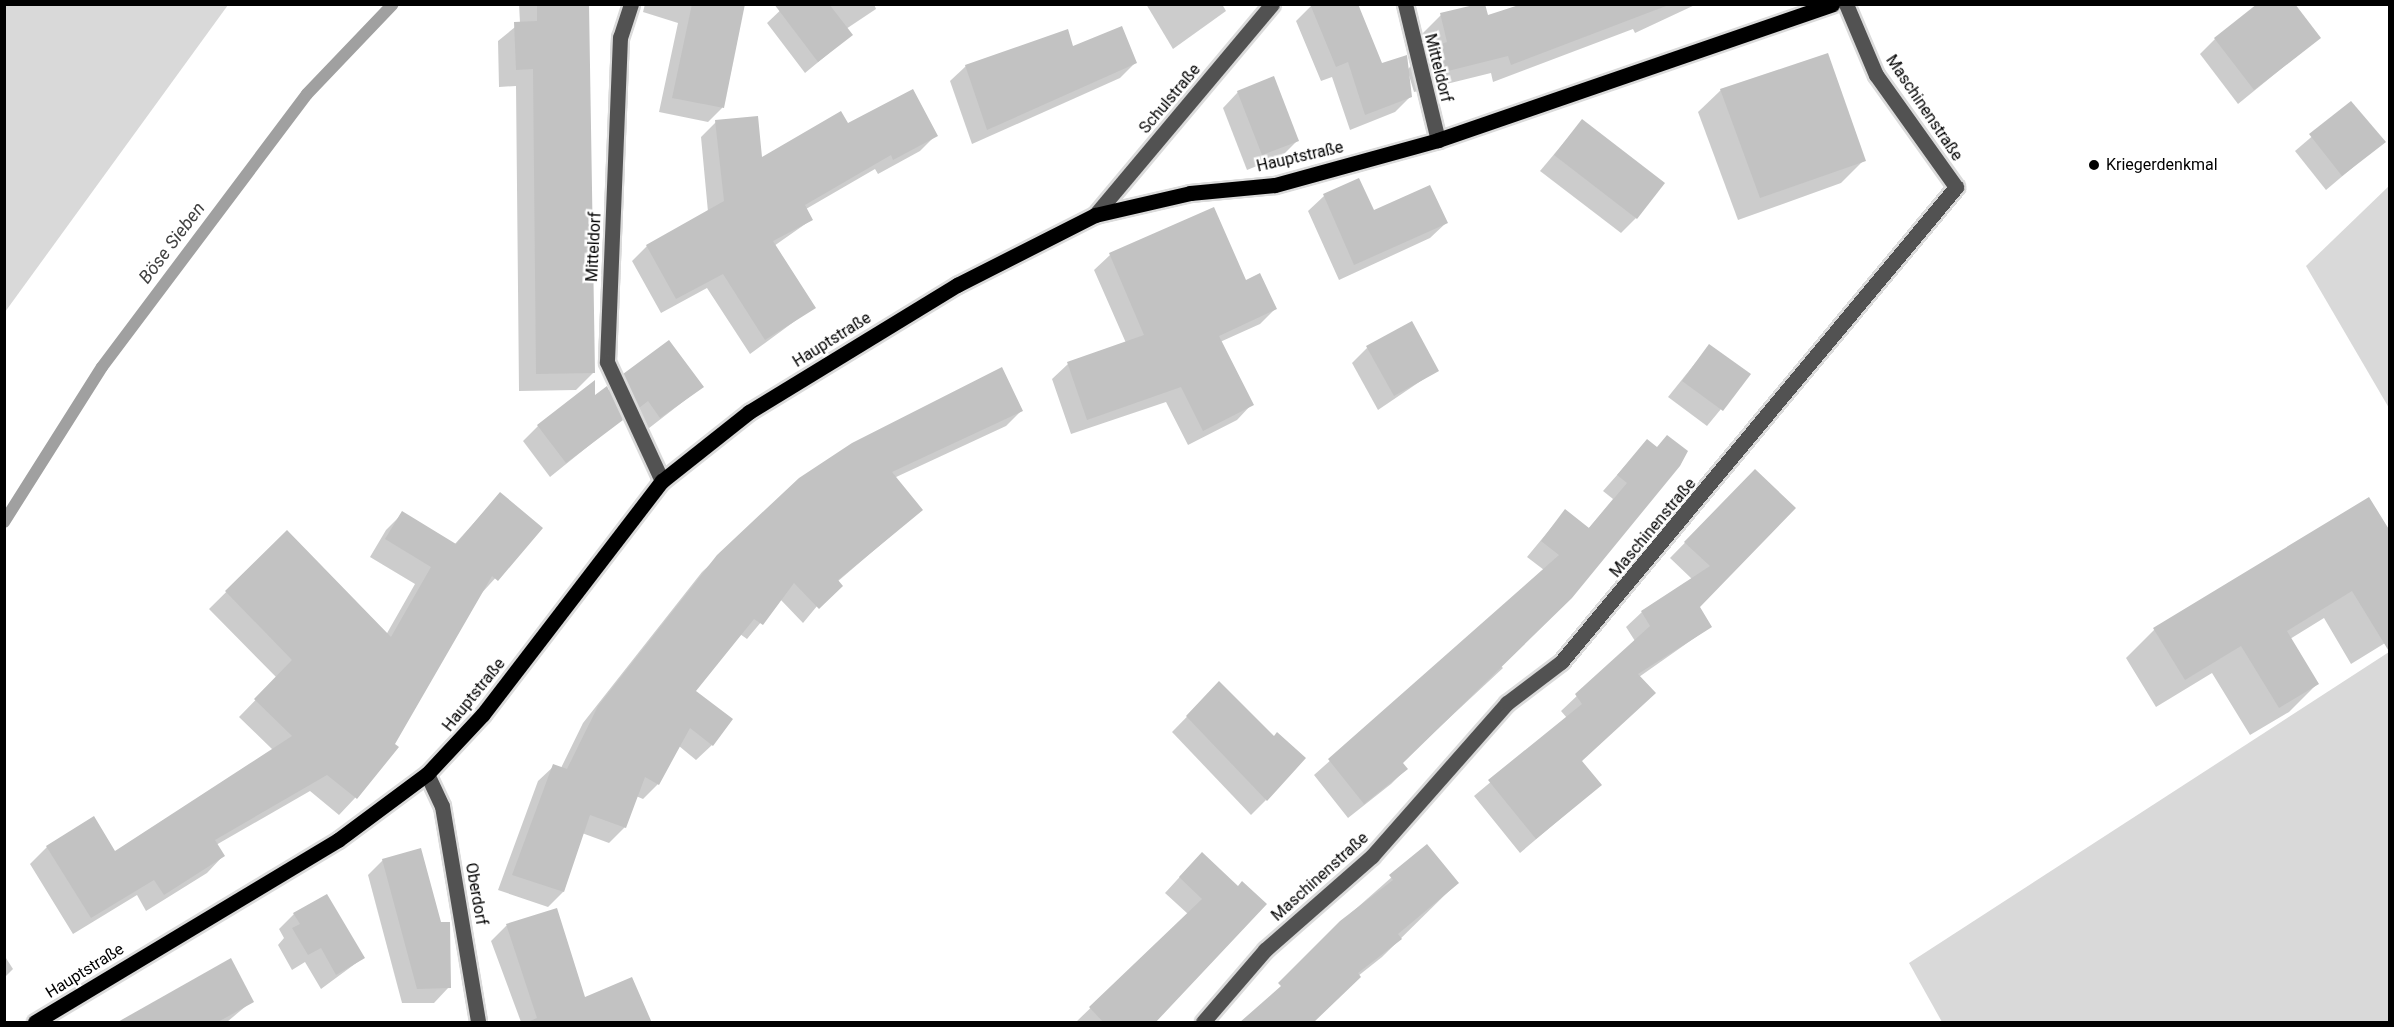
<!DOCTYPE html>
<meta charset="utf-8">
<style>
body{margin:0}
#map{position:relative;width:2394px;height:1027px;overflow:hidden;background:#fff;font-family:Roboto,sans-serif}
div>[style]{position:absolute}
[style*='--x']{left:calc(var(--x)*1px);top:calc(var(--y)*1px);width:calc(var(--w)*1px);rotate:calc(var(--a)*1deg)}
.green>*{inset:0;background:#d9d9d9}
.shadow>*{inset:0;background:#0003}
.stream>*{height:12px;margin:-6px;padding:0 6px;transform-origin:6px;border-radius:6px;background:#a0a0a0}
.building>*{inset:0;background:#c2c2c2}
.roads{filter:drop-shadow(2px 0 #dbdbdb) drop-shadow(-2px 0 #dbdbdb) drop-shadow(0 2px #dbdbdb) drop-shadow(0 -2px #dbdbdb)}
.minor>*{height:15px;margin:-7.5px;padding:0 7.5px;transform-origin:7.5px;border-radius:7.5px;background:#525252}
.major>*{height:15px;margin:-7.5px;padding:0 7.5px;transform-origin:7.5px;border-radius:7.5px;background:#000}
.dots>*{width:16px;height:16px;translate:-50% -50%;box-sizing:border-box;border:3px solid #fff;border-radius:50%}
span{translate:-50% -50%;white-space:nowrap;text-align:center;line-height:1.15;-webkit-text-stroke:5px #fff;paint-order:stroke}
.street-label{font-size:16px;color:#000}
.poi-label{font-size:16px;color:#000}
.left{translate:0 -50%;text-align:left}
.water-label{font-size:18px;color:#414141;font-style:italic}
.frame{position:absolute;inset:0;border:6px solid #000;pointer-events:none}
</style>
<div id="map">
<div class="green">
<i style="clip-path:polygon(5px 4px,228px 5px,5px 312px,4px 5px)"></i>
<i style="clip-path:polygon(2389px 186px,2389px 408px,2306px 266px)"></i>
<i style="clip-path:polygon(2389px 652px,2389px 1022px,1942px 1022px,1909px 963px)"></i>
</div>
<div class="shadow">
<i style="clip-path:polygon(519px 4px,587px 4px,593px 373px,576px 390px,519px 391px,516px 86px,499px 87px,498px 41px,520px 23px)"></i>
<i style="clip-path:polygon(645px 4px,744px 4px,722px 108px,708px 122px,659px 112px,678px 23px,643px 12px)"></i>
<i style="clip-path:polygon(787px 4px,874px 4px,876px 9px,846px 29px,851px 35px,805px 73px,767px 23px)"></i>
<i style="clip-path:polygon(1146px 4px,1222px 4px,1226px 11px,1173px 49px)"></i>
<i style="clip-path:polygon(1527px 4px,1697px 4px,1635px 33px,1633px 29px,1493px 82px,1491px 73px,1414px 92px,1408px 72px,1410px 97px,1395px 112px,1350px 130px,1332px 77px,1321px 81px,1296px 21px,1311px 6px,1381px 65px,1407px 70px,1427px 50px,1423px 33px,1441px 15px,1487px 17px)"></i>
<i style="clip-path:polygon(2319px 38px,2238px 104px,2200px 54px,2215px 39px)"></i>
<i style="clip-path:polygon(1136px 62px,1120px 78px,972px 144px,950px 81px,966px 66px)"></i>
<i style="clip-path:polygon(1721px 90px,1864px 160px,1841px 183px,1738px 220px,1698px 112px)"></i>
<i style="clip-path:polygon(1238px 92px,1298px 140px,1282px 156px,1247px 170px,1223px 108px)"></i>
<i style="clip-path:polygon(2351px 103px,2384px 141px,2326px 190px,2295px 151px)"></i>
<i style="clip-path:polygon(1582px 121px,1636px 218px,1621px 233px,1540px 171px)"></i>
<i style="clip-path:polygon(716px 122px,761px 159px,848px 125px,936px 135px,920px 151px,878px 174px,875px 169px,806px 209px,811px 220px,774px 246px,814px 307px,750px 354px,707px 288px,661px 313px,632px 261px,647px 246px,708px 212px,701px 137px)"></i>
<i style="clip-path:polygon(1358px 180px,1373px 212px,1446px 223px,1430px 238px,1339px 280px,1308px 211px,1324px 196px)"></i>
<i style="clip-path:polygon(1213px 209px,1245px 282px,1275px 309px,1260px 324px,1220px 342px,1252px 404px,1237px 420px,1188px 445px,1166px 402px,1071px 434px,1052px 379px,1068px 364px,1126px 343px,1094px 270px,1110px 255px)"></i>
<i style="clip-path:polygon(1709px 346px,1749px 375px,1707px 426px,1668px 397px)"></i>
<i style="clip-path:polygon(1367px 348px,1437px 370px,1378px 410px,1352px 363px)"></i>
<i style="clip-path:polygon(624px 375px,702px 387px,644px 432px,632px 415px,622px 419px,550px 477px,523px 441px,538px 426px,608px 391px)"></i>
<i style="clip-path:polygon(1021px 411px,1006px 426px,894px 478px,921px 510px,837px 582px,803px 623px,780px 599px,747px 639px,740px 634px,694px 691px,712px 745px,696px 760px,679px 746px,658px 784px,643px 799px,636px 796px,625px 827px,609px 843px,582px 833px,563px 892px,548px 907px,498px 890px,538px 781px,554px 766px,561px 768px,583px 723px,702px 572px,800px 479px)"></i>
<i style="clip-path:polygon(1647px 441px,1656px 448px,1500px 665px,1503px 668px,1401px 763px,1406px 769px,1391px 784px,1348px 818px,1314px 775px,1544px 570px,1527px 557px,1565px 511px,1588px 529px,1613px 499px,1603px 491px)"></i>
<i style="clip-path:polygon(1755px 471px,1698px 607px,1710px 627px,1639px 677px,1581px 762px,1600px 785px,1520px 853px,1474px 796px,1567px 718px,1561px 711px,1635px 641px,1626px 627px,1642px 612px,1692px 579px,1670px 558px)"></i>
<i style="clip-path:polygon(500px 494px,541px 528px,479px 596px,355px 798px,339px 815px,310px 791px,216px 845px,223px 856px,207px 873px,146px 911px,137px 895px,73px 934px,30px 864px,47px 847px,114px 853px,273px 750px,239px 717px,277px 678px,209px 609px,287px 532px,386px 635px,415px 584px,370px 557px,386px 530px,403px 513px,454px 545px)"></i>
<i style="clip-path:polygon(2368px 499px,2390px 640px,2351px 664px,2324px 618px,2290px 639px,2317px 684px,2289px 712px,2250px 735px,2212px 673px,2156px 707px,2126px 658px,2154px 630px)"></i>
<i style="clip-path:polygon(1219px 684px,1266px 800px,1251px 815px,1172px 732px)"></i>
<i style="clip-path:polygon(1427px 846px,1457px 883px,1382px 957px,1358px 976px,1264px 1005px,1341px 922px)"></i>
<i style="clip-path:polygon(383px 860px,449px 987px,434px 1003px,402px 1003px,368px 875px)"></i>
<i style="clip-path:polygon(1187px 869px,1265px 904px,1152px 1022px,1076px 1022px,1188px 914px,1165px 893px)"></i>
<i style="clip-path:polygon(556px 910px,584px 999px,650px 1022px,521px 1022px,491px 941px,506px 926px)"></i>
<i style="clip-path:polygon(294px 914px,363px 958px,321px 989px,305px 962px,292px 970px,278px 945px,284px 938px,279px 929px)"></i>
<i style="clip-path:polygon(4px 955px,13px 969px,4px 978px)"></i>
<i style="clip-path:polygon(252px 1001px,227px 1022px,120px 1022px)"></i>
</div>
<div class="stream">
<i style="--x:4;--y:522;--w:183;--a:-57.7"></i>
<i style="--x:102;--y:367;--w:341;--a:-53.1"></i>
<i style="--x:307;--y:94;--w:124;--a:-46.3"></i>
</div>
<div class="building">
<i style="clip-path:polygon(537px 4px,589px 4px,595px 373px,536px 374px,533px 69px,516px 70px,514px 22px,537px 21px)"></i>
<i style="clip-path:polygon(692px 4px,745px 4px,724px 108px,672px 98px)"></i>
<i style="clip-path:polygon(774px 4px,829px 4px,853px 35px,818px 62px)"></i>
<i style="clip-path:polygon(1310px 4px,1358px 4px,1382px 63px,1407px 55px,1412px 97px,1365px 115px,1348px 62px,1336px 67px)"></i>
<i style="clip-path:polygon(1478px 4px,1485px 4px,1488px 15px,1522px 4px,1666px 6px,1511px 65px,1508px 56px,1432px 75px,1426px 49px,1447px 42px,1440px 13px)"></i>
<i style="clip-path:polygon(2257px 4px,2295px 4px,2321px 38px,2254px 90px,2214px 38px)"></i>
<i style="clip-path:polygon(1122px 26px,1137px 63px,987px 130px,965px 65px,1068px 29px,1073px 46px)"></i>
<i style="clip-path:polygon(1828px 53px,1866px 161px,1760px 198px,1720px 89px)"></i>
<i style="clip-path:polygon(1274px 76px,1299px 141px,1262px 155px,1237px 91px)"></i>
<i style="clip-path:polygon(913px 89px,938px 136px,893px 160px,891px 155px,805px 205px,813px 220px,773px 241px,816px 308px,765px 340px,723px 274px,676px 299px,646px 245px,724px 201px,715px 120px,758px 116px,762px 157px,841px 111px,848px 123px)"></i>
<i style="clip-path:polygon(2351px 101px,2386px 142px,2342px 176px,2309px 134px)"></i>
<i style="clip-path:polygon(1582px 119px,1665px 183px,1637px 219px,1554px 155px)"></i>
<i style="clip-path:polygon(1359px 178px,1374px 210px,1430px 185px,1448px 223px,1354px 265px,1323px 194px)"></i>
<i style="clip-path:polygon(1214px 207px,1246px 280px,1260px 273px,1277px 309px,1219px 336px,1254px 405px,1203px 431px,1181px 387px,1087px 420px,1067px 362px,1144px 335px,1109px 253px)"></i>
<i style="clip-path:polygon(1412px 321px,1439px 371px,1394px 396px,1366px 346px)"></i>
<i style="clip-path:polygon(669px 340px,704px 387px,660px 418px,648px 401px,639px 408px,623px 374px)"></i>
<i style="clip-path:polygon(1709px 344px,1751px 374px,1723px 411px,1682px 381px)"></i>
<i style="clip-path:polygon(1002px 367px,1023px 411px,892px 472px,923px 510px,838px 580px,843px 586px,819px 609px,794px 583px,763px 625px,754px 619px,696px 691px,733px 719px,713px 746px,690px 728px,659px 785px,645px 777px,626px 828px,590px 815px,564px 892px,512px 875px,553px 764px,567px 769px,598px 706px,717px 555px,799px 478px,852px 443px)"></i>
<i style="clip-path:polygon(595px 380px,595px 395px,607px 386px,623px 420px,566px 463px,537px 425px)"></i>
<i style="clip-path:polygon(1667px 435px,1688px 451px,1680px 466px,1572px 598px,1403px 763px,1408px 769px,1364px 804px,1328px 759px,1559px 555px,1541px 541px,1565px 509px,1589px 528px,1627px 483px,1617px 475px,1647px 439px,1657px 447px)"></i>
<i style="clip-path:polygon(1755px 469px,1796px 508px,1700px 607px,1712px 627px,1638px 674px,1656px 693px,1582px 761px,1602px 785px,1536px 839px,1488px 780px,1582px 704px,1575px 694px,1650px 626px,1641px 611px,1710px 566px,1684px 542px)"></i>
<i style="clip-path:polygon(500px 492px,543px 528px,498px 581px,492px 576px,395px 744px,399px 747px,357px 799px,327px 775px,215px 840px,225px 856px,164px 895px,154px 880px,91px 918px,46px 846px,94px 816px,115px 851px,292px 736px,254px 699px,292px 660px,225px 591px,287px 530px,391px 637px,431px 567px,385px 539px,402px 511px,456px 544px)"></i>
<i style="clip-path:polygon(2369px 497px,2390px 531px,2390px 653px,2352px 591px,2287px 631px,2319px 684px,2279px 708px,2241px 646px,2185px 680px,2153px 628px)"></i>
<i style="clip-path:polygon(1219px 681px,1274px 736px,1277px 732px,1306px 758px,1267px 801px,1186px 716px)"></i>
<i style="clip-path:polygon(1427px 844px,1459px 883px,1398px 934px,1402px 939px,1358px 973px,1361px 977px,1313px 1023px,1239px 1023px,1281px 986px,1278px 983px,1340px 921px,1393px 880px,1389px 875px)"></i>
<i style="clip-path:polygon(421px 848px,441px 922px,450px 922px,451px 988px,417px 989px,382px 859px)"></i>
<i style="clip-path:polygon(1202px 852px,1238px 886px,1242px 881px,1267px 904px,1155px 1023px,1104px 1023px,1089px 1007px,1202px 899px,1179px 877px)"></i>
<i style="clip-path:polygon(327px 894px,365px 958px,336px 975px,321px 948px,308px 955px,292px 928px,300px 924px,293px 913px)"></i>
<i style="clip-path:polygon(557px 908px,585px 997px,632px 977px,652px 1023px,525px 1023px,537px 1018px,506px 924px)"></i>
<i style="clip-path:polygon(231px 958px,254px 1002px,216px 1023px,116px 1023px)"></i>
</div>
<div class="roads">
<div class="minor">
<i style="--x:631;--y:4;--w:35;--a:108"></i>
<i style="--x:620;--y:37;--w:325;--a:92.3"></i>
<i style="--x:607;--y:362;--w:131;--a:65.2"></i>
<i style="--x:1405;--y:4;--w:140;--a:76.4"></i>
<i style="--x:1095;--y:215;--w:275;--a:-50"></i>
<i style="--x:427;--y:774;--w:35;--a:65"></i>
<i style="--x:442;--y:806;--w:219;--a:80.5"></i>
<i style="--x:1203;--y:1022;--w:95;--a:-49.3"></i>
<i style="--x:1265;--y:950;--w:142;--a:-41.3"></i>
<i style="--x:1372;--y:856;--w:204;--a:-48.6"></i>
<i style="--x:1507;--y:703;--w:68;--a:-37.2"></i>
<i style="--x:1561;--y:662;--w:618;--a:-50.25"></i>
<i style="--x:1956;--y:187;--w:138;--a:-125.5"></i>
<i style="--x:1876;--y:75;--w:77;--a:-112.9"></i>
</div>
<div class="major">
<i style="--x:35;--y:1022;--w:353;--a:-31"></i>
<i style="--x:338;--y:840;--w:111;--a:-36.6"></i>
<i style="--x:427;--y:774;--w:82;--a:-47"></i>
<i style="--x:483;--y:714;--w:294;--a:-52.5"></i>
<i style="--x:662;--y:481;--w:111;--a:-38.4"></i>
<i style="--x:749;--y:412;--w:244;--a:-31.4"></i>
<i style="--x:957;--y:285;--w:155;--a:-26.9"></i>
<i style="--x:1095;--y:215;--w:98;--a:-13"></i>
<i style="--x:1190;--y:193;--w:85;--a:-5.4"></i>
<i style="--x:1275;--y:185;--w:169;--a:-15.4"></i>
<i style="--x:1438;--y:140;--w:417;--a:-19"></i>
</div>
</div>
<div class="dots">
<i style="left:2094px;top:165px;background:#000"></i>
</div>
<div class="street-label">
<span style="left:1438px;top:68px;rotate:76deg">Mitteldorf</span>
<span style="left:1170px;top:99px;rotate:-50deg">Schulstraße</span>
<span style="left:1924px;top:108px;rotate:56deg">Maschinenstraße</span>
<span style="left:1300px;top:157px;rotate:-13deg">Hauptstraße</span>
<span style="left:594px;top:247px;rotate:-87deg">Mitteldorf</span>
<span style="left:832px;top:340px;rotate:-32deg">Hauptstraße</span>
<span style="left:1653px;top:528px;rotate:-50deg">Maschinenstraße</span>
<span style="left:474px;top:695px;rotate:-51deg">Hauptstraße</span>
<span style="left:1320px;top:877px;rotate:-42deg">Maschinenstraße</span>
<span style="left:476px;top:894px;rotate:80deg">Oberdorf</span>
<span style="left:85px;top:971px;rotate:-32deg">Hauptstraße</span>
</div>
<div class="poi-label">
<span class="left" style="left:2106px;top:165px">Kriegerdenkmal</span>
</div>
<div class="water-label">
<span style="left:172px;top:243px;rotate:-53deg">Böse Sieben</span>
</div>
<div class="frame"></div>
</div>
